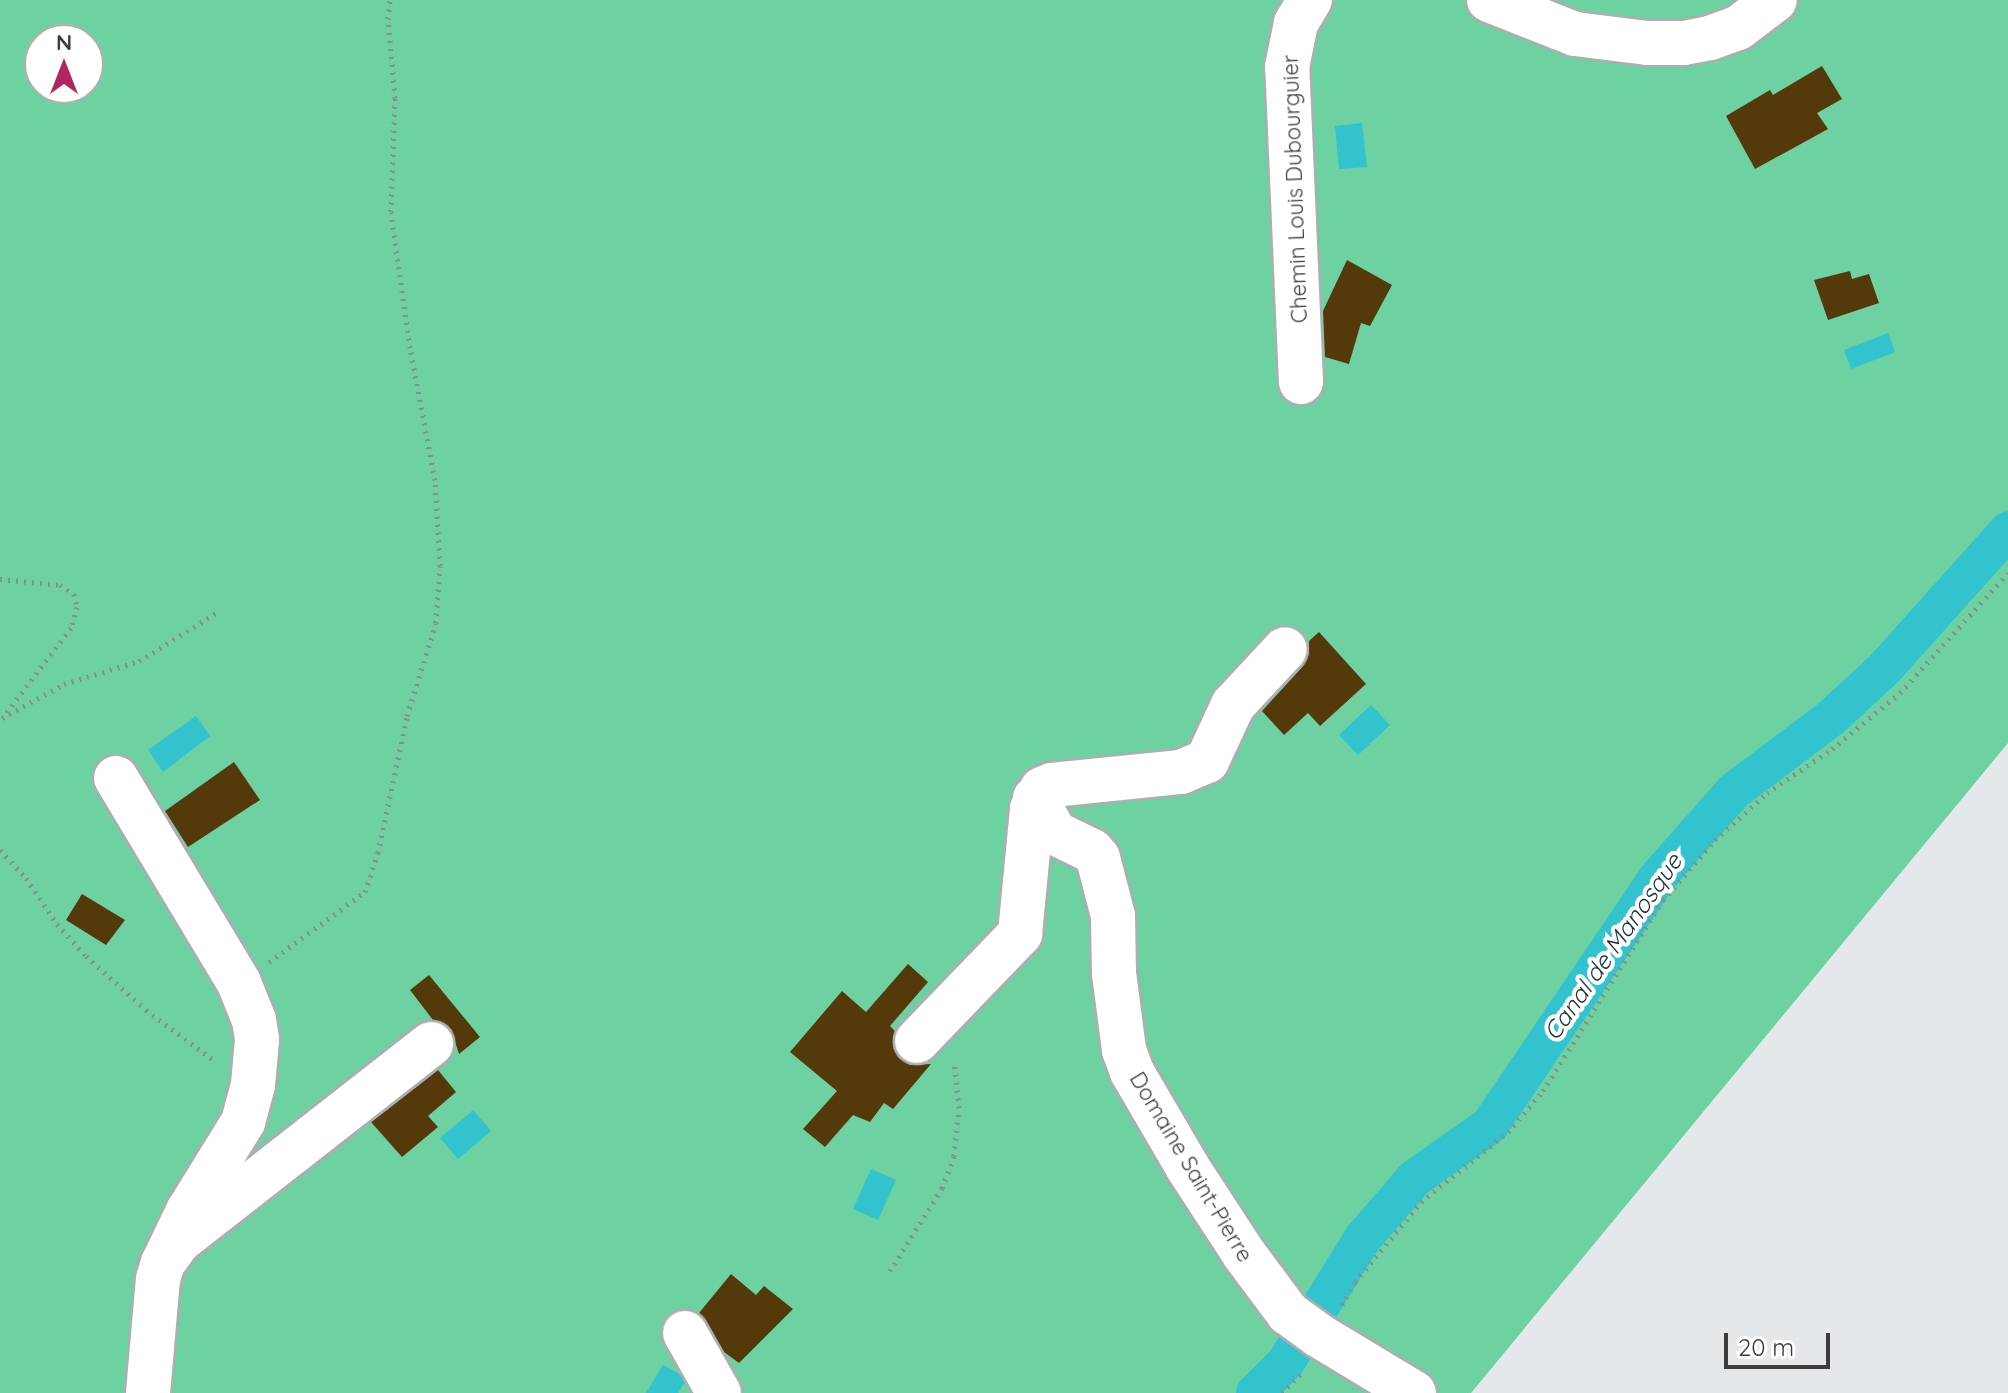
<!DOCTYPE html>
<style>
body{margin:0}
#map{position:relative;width:2008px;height:1393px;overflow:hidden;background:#e5e8eb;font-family:Quicksand,sans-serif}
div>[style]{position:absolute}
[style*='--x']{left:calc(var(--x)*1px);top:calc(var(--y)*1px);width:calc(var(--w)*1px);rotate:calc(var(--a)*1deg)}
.forest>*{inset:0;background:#6dd1a2}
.water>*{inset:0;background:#32c3ce}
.canal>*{height:38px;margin:-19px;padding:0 19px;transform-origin:19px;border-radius:19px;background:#32c3ce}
.building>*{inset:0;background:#54390b}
.path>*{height:5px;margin-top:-2.5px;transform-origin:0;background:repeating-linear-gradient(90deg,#8b8d8f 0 2px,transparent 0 8px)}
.roads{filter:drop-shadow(2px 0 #acaeb1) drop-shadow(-2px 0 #acaeb1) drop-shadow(0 2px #acaeb1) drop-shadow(0 -2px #acaeb1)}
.minor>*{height:44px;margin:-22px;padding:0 22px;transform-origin:22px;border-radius:22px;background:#fff}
span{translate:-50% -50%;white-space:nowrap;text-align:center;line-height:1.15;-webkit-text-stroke:8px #fff;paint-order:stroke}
.street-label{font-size:22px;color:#3c3d3e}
.water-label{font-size:24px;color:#1a3133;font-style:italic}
.north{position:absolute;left:24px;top:24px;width:80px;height:80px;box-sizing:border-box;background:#fff;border:2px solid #b1b1b2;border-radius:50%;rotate:0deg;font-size:22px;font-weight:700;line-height:32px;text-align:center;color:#3c3d3e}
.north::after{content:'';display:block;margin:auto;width:28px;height:36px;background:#b12662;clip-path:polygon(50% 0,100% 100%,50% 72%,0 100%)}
.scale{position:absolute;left:1724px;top:1333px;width:106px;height:36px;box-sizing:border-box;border:4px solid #3c3d3e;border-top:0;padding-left:10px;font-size:24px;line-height:28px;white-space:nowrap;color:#3c3d3e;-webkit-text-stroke:6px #fff;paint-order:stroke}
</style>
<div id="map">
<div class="forest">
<i style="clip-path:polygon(evenodd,0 0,2008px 0,2008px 743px,1471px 1393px,0 1393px,0 0,40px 40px,88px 40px,88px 88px,40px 88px,40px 40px)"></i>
</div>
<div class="water">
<i style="clip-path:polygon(1362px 123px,1367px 167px,1339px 169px,1335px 126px)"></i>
<i style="clip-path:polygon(1888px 333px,1895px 352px,1851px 369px,1844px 350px)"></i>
<i style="clip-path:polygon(1371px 705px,1390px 725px,1358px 755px,1339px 735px)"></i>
<i style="clip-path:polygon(196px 716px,210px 736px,163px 772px,148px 750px)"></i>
<i style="clip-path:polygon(473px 1110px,491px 1131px,458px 1159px,440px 1138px)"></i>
<i style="clip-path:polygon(871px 1169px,896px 1180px,878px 1220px,853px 1209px)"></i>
<i style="clip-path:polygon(663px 1365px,687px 1378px,678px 1393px,646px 1393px)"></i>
</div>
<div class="canal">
<i style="--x:1255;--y:1393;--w:44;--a:-45"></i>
<i style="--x:1286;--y:1362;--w:146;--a:-58.2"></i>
<i style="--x:1363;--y:1238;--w:79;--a:-49.1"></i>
<i style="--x:1415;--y:1178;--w:92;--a:-35.2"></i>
<i style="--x:1490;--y:1125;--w:298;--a:-55.9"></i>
<i style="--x:1657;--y:878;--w:116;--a:-48.5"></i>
<i style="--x:1734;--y:791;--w:121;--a:-37"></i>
<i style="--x:1831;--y:718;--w:72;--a:-42.8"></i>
<i style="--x:1884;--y:669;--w:186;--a:-48.1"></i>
</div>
<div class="building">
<i style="clip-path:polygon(1822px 66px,1842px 99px,1817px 113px,1828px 129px,1755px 169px,1726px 116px,1770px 90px,1773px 95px)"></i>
<i style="clip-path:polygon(1347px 260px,1392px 285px,1370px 326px,1361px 323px,1349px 364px,1325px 357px,1323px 311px)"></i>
<i style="clip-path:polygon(1850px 271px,1852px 279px,1869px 274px,1879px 303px,1828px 320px,1814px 280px)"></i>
<i style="clip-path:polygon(1319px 632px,1366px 684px,1320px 726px,1308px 713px,1284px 735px,1262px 711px,1303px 666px,1309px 654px,1309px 641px)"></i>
<i style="clip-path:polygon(234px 762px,260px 800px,188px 847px,165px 811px)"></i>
<i style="clip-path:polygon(82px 894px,125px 920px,106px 945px,66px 920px)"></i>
<i style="clip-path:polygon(908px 964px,928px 982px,890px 1026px,895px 1031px,893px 1047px,899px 1058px,910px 1065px,931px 1064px,893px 1109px,884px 1103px,870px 1122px,853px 1115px,825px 1147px,803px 1129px,837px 1091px,790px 1052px,842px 991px,866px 1012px)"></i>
<i style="clip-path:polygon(429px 975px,480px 1037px,459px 1054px,451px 1029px,433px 1020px,410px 990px)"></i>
<i style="clip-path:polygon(438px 1070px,456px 1092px,428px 1116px,438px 1127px,402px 1157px,371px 1122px)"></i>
<i style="clip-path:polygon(731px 1274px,756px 1295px,764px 1286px,793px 1309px,739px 1363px,724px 1352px,699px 1313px)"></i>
</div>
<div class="path">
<i style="--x:0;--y:579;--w:60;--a:5.7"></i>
<i style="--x:60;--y:585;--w:17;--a:33"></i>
<i style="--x:74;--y:594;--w:13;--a:77"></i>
<i style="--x:77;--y:607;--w:22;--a:106"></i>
<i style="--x:71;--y:628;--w:111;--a:127.3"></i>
<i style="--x:2;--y:718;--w:71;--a:-28.7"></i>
<i style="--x:64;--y:684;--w:78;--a:-17"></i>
<i style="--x:139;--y:661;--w:93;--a:-31.8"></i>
<i style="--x:0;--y:850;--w:38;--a:47"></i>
<i style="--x:26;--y:878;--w:55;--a:56"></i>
<i style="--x:57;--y:924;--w:43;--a:47.8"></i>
<i style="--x:86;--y:956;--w:81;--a:42"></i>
<i style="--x:146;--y:1010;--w:86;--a:36.5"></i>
<i style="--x:269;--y:962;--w:119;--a:-36.1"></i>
<i style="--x:365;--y:892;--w:41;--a:-71.6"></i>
<i style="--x:378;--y:853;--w:140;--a:-78"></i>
<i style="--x:407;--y:716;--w:97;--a:-72.7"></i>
<i style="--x:436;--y:623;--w:57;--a:-86"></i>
<i style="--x:440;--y:566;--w:86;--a:-93.3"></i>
<i style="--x:435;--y:480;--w:134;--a:-100.7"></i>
<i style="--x:410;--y:348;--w:137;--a:-98"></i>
<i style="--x:391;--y:212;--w:114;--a:-88"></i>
<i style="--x:395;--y:98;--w:79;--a:-95.1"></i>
<i style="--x:388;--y:19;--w:19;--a:-84"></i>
<i style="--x:890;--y:1271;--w:98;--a:-57.9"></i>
<i style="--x:942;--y:1188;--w:34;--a:-69"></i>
<i style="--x:954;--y:1156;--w:48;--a:-84.1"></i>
<i style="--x:959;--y:1108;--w:47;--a:-96.1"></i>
<i style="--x:1342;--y:1305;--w:26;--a:-61"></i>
<i style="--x:1355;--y:1282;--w:104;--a:-50.5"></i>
<i style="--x:1421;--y:1202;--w:112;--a:-38.8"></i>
<i style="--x:1508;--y:1132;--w:54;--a:-49.5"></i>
<i style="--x:1543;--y:1091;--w:226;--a:-57.9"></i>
<i style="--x:1663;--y:900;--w:79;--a:-49.1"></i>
<i style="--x:1715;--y:840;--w:70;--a:-42.1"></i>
<i style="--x:1767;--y:793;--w:78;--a:-34.1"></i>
<i style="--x:1832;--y:749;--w:88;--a:-39.5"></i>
<i style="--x:1900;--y:693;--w:161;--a:-48"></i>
<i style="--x:1282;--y:1393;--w:29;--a:-46"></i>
</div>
<div class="roads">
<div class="minor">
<i style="--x:1489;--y:0;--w:92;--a:21.6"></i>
<i style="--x:1575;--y:34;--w:73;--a:7.1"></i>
<i style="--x:1647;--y:43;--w:37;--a:0"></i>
<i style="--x:1684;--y:43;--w:26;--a:-11"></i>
<i style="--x:1710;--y:38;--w:30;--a:-20"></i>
<i style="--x:1738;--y:28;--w:46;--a:-37.1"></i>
<i style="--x:1301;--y:382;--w:315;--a:-92.5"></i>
<i style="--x:1287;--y:67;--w:45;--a:-78.4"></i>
<i style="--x:1296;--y:23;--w:27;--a:-59"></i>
<i style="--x:116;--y:778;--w:239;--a:59"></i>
<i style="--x:239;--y:983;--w:40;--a:68"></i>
<i style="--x:254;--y:1020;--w:20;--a:81"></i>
<i style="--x:257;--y:1040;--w:45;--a:95.1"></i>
<i style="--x:253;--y:1085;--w:38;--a:105"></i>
<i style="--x:243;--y:1122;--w:105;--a:121.7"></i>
<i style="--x:188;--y:1211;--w:58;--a:115.7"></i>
<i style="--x:1035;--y:798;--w:40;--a:60.3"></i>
<i style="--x:1055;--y:833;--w:41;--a:25.9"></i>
<i style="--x:1092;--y:851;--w:9;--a:49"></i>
<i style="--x:1098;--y:858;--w:60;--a:75.5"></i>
<i style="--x:1113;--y:916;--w:57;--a:89"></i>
<i style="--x:1114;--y:973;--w:78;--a:82.6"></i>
<i style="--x:1124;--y:1050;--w:23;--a:70"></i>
<i style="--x:1132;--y:1072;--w:111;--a:59.7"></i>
<i style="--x:1188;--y:1168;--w:103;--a:56.9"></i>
<i style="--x:1244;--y:1254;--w:74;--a:53.3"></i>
<i style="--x:1288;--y:1313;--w:37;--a:36"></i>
<i style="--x:1318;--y:1335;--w:112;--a:31.1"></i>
<i style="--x:917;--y:1041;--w:149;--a:-46.1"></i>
<i style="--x:1020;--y:934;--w:126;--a:-84.5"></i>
<i style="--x:1032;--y:809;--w:22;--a:-63"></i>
<i style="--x:1042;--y:789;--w:11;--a:-22"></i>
<i style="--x:1052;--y:785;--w:130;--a:-5.8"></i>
<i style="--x:1181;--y:772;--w:28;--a:-23"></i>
<i style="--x:1207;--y:761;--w:62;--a:-65.1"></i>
<i style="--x:1233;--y:705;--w:76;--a:-47.1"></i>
<i style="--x:685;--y:1333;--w:69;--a:60.5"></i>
<i style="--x:148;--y:1393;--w:114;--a:-85"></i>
<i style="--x:158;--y:1279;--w:17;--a:-73"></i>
<i style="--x:163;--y:1263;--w:27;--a:-54"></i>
<i style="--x:179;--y:1241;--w:320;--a:-38"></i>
</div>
</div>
<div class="street-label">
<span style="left:1295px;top:189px;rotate:-92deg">Chemin Louis Dubourguier</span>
<span style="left:1191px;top:1167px;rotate:59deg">Domaine Saint-Pierre</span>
</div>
<div class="water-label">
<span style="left:1613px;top:947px;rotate:-55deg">Canal de Manosque</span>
</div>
<div class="north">N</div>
<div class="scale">20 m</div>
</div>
